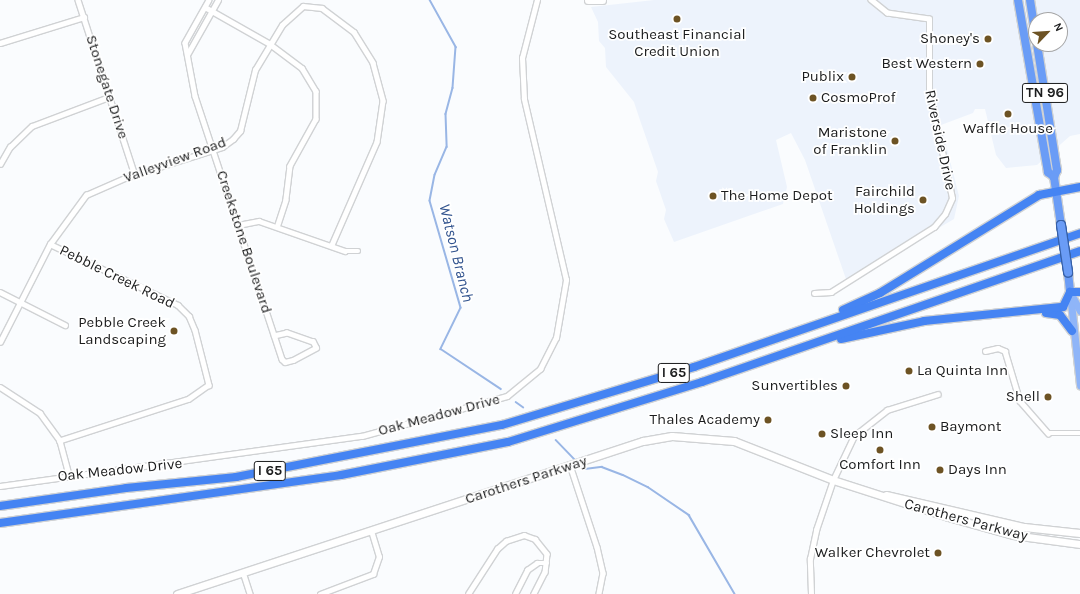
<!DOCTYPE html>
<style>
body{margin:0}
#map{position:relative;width:1080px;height:594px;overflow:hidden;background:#fafcfe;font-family:Karla,sans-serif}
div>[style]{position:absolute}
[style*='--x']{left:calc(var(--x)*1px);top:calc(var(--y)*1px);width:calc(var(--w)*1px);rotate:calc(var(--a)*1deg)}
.built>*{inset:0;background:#edf3fc}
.stream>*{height:1.5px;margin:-0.75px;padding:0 0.75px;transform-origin:0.75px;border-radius:0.75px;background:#99b6e5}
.roads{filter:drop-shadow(1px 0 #d0d2d4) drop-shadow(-1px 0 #d0d2d4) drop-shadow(0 1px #d0d2d4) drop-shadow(0 -1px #d0d2d4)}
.minor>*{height:4.5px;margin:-2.25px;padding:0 2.25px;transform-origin:2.25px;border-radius:2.25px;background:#fff}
.secondary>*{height:7px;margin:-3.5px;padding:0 3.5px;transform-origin:3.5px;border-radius:3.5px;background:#fff}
.primary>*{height:7px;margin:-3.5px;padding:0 3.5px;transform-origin:3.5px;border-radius:3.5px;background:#8fb5f8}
.trunk>*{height:8px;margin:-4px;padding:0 4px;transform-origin:4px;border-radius:4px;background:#6a9cf6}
.motorway>*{height:8px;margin:-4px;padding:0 4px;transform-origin:4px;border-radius:4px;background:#4584f3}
.bridges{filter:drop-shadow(1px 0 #3660a8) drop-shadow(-1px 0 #3660a8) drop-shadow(0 1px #3660a8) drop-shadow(0 -1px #3660a8)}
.trunk-bridge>*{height:8px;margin:-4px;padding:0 4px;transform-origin:4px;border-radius:4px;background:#6a9cf6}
.dots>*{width:11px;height:11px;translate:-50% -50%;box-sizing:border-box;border:2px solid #fff;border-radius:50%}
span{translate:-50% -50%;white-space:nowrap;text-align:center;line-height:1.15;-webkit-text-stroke:3.5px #fff;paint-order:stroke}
.shield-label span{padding:1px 3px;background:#fff;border:1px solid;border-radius:3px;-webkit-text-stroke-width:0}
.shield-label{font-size:14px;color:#1b1c1d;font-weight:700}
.poi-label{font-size:15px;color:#1b1c1d}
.right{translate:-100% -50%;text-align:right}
.left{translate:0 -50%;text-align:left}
.street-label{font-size:15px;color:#1b1c1d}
.water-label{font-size:16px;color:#31538e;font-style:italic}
.north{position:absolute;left:1028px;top:12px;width:40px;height:40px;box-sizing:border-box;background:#fff;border:1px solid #a4a4a5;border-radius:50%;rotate:65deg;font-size:11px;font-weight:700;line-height:16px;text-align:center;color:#1b1c1d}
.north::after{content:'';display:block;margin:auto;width:14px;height:18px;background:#6d5324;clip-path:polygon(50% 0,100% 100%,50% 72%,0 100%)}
</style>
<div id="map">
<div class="built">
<i style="clip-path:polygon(evenodd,654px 0,1080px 0,1080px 134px,1070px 136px,1037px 165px,1006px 168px,996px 155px,985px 109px,975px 109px,973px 113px,941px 125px,959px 196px,954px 219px,847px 282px,805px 160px,791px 133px,776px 140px,787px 187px,783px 204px,674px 242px,664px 219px,666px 210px,656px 181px,658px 172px,641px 123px,634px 102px,606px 67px,605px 48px,599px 41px,598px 22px,591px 7px,654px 0,1036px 20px,1060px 20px,1060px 44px,1036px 44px,1036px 20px)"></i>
</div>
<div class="stream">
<i style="--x:430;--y:0;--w:54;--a:61"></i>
<i style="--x:456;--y:47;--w:41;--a:94.2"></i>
<i style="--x:453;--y:88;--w:27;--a:105"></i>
<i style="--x:446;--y:114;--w:33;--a:88"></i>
<i style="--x:447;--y:147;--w:30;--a:113"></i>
<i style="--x:435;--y:175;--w:26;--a:101"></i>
<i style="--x:430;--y:201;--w:111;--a:73.8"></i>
<i style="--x:461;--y:308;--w:46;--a:116"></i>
<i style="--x:441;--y:349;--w:72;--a:33.7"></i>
<i style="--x:516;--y:402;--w:9;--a:36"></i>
<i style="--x:556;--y:440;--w:28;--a:46"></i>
<i style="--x:585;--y:469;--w:17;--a:-7"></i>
<i style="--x:602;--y:467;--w:22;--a:21"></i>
<i style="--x:623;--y:475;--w:28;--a:26"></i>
<i style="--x:648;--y:487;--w:50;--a:34.3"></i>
<i style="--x:689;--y:515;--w:91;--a:59.8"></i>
</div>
<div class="roads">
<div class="minor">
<i style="--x:78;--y:0;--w:184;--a:72"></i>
<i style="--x:209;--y:0;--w:49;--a:119.2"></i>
<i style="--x:185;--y:43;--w:54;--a:79.3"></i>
<i style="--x:195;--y:96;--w:277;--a:71.7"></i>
<i style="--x:282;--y:359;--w:4;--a:45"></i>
<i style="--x:285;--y:362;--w:8;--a:-14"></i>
<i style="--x:293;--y:360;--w:26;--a:-28"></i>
<i style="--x:316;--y:348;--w:7;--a:-117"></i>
<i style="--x:313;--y:342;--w:28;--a:-161"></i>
<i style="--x:287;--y:333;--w:13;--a:167"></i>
<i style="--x:205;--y:7;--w:75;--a:29.6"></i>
<i style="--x:270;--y:44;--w:40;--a:37"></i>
<i style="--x:302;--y:68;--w:27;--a:59"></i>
<i style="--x:316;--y:91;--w:28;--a:90"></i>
<i style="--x:316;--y:119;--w:54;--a:119"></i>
<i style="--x:290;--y:166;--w:34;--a:97"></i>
<i style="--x:286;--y:200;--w:28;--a:108"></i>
<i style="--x:0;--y:43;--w:88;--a:-17.2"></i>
<i style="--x:187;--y:55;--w:63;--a:-60.6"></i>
<i style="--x:0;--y:164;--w:20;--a:-60"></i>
<i style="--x:10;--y:147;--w:30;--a:-44"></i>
<i style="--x:32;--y:126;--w:82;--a:-20.6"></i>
<i style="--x:238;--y:225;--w:21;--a:-11"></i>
<i style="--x:259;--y:221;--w:91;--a:19.2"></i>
<i style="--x:345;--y:251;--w:13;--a:0"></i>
<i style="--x:50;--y:244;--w:142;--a:25.5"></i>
<i style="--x:178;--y:305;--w:16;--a:45"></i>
<i style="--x:189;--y:316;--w:15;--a:67"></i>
<i style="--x:195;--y:330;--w:57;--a:75.7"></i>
<i style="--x:209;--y:385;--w:24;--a:145"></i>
<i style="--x:189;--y:399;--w:136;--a:162"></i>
<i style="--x:0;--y:292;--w:73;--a:26.9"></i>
<i style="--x:814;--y:293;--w:17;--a:-3"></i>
<i style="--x:831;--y:292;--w:122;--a:-32.3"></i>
<i style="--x:934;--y:227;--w:17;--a:-50"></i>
<i style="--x:945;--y:214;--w:17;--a:-66"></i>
<i style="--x:952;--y:198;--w:109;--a:-102.1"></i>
<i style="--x:929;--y:91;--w:72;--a:-90"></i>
<i style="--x:929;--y:19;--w:42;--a:-171.9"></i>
<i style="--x:887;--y:13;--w:21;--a:-141"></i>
<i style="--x:0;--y:342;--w:110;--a:-63"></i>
<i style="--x:50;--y:244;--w:61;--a:-53.7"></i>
<i style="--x:86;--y:195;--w:43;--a:-23.6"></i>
<i style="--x:125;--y:178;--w:102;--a:-17.7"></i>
<i style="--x:222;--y:147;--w:14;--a:-36"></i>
<i style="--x:233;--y:139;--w:11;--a:-49"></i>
<i style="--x:240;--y:131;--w:63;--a:-76.2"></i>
<i style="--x:255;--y:70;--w:52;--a:-59"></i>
<i style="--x:282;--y:25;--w:28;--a:-42"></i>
<i style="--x:303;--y:6;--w:19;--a:6"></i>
<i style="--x:322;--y:8;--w:40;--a:37"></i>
<i style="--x:354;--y:32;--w:36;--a:58"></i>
<i style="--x:373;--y:63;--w:39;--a:75"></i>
<i style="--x:383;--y:101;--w:41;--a:98.3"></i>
<i style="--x:377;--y:142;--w:112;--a:113.6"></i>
<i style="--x:985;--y:351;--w:13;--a:-13"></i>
<i style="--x:998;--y:348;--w:8;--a:23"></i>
<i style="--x:1005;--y:351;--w:52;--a:73.3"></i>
<i style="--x:1020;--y:401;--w:43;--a:48.8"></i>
<i style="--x:1048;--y:433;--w:32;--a:0"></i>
<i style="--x:0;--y:387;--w:48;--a:33"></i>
<i style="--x:40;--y:413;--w:34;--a:54"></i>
<i style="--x:60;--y:441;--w:34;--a:75"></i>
<i style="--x:570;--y:465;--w:86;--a:71.8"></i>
<i style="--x:597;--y:547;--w:27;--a:77"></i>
<i style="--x:603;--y:573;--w:21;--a:101"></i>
<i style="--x:0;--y:486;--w:365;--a:-7.9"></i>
<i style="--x:362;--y:436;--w:150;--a:-15.4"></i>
<i style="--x:507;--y:396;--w:43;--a:-39.3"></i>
<i style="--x:540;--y:369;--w:35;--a:-63"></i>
<i style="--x:556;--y:338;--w:59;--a:-80.2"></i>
<i style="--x:566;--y:280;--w:186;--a:-103.1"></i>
<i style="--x:524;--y:99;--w:41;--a:-92.8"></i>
<i style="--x:522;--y:58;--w:60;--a:-75.5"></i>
<i style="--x:243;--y:572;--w:23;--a:72"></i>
<i style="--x:320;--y:594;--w:57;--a:-20.7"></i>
<i style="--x:373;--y:574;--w:18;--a:-71"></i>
<i style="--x:379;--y:557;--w:27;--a:-107"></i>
<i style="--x:468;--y:594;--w:54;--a:-57.2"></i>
<i style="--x:497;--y:549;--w:12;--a:-42"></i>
<i style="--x:506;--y:541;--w:19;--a:-18"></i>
<i style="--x:524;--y:535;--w:12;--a:20"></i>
<i style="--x:535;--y:539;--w:19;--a:51"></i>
<i style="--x:547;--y:554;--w:18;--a:96"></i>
<i style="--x:545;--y:572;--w:25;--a:117"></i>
<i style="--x:515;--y:594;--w:27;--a:-63"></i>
<i style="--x:527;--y:570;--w:12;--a:-35"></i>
<i style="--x:537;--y:563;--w:10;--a:0"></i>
<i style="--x:811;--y:594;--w:35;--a:-92"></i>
<i style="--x:810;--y:559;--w:30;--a:-78"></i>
<i style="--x:816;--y:530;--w:53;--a:-71.2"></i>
<i style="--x:833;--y:480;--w:49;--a:-64.5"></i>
<i style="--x:854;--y:436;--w:42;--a:-38.2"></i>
<i style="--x:887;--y:410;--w:53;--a:-17.4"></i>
</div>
<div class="secondary">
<i style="--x:588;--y:0;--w:14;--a:0"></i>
<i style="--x:886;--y:495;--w:142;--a:13.1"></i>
<i style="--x:1024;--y:527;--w:56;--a:6.1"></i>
<i style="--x:177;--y:594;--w:490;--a:-18.2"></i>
<i style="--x:643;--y:441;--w:29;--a:-10"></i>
<i style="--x:672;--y:436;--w:62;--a:4.6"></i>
<i style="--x:734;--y:441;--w:106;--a:21.5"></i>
<i style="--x:833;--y:480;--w:121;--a:17.8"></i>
<i style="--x:948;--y:517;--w:67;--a:15.5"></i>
<i style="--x:1013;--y:535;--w:68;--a:7.7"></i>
</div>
<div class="primary">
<i style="--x:1070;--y:294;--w:92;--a:83.7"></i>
<i style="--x:1071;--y:294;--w:19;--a:62"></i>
</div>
<div class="trunk">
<i style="--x:1018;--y:0;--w:175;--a:80.1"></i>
<i style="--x:1048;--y:172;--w:8;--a:40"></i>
<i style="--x:1030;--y:0;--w:37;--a:81"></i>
<i style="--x:1037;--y:44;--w:128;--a:81"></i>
<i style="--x:1057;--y:170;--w:8;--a:113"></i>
<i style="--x:1054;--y:177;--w:49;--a:81.7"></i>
<i style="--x:1068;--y:272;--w:20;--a:84"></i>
</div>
<div class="motorway">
<i style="--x:843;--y:310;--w:41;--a:-24.7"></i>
<i style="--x:880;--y:293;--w:187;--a:-31.6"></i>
<i style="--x:1039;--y:195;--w:42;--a:-11"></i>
<i style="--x:1046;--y:313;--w:14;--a:8"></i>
<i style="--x:1060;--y:315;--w:20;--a:53"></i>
<i style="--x:841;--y:339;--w:85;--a:-12.2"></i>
<i style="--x:924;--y:321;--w:140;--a:-5.8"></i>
<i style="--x:1063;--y:307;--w:17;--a:-65"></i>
<i style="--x:1070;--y:292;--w:10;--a:0"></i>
<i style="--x:0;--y:506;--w:127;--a:-8.1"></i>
<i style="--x:126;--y:488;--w:111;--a:-5.7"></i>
<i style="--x:236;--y:477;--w:271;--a:-11.1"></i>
<i style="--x:502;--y:425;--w:201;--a:-16.8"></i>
<i style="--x:694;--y:367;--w:409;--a:-19.1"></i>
<i style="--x:0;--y:523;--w:344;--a:-8"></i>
<i style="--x:341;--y:475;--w:170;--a:-11.2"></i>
<i style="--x:508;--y:442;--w:203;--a:-17.2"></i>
<i style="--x:702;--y:382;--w:400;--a:-19.1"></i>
</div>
</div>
<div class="bridges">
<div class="trunk-bridge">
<i style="--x:1061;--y:225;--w:48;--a:81.5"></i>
</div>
</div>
<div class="dots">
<i style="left:677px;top:19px;background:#6d5324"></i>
<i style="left:988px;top:39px;background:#6d5324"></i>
<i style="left:980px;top:64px;background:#6d5324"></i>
<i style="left:852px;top:77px;background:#6d5324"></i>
<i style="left:813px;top:98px;background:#6d5324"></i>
<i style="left:1008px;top:114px;background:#6d5324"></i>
<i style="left:895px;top:141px;background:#6d5324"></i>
<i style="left:713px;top:196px;background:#6d5324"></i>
<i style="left:923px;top:200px;background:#6d5324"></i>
<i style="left:174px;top:331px;background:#6d5324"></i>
<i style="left:909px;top:371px;background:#6d5324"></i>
<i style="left:846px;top:386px;background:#6d5324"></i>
<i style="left:1048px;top:397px;background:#6d5324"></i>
<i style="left:768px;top:420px;background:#6d5324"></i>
<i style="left:932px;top:427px;background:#6d5324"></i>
<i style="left:822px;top:434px;background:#6d5324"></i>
<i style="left:880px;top:450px;background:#6d5324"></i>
<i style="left:940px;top:470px;background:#6d5324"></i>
<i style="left:938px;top:553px;background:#6d5324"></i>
</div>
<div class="shield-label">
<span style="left:1045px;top:93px">TN 96</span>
<span style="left:674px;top:373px">I 65</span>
<span style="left:270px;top:471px">I 65</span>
</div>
<div class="poi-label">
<span style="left:677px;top:43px">Southeast Financial<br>Credit Union</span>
<span class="right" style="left:980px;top:39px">Shoney's</span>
<span class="right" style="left:972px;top:64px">Best Western</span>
<span class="right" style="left:844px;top:77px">Publix</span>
<span class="left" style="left:821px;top:98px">CosmoProf</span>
<span style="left:1008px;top:129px">Waffle House</span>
<span class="right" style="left:887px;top:141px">Maristone<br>of Franklin</span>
<span class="right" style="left:915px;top:200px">Fairchild<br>Holdings</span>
<span class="left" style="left:721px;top:196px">The Home Depot</span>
<span class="right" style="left:166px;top:331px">Pebble Creek<br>Landscaping</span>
<span class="left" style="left:917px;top:371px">La Quinta Inn</span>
<span class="right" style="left:838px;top:386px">Sunvertibles</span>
<span class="right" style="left:1040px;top:397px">Shell</span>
<span class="right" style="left:760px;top:420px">Thales Academy</span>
<span class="left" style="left:940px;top:427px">Baymont</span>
<span class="left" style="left:830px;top:434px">Sleep Inn</span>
<span style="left:880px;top:465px">Comfort Inn</span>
<span class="left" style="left:948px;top:470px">Days Inn</span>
<span class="right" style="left:930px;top:553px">Walker Chevrolet</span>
</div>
<div class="street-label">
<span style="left:107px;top:87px;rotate:72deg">Stonegate Drive</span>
<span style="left:940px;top:140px;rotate:78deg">Riverside Drive</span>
<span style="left:175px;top:160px;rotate:-20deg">Valleyview Road</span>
<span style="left:244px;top:242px;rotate:72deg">Creekstone Boulevard</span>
<span style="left:117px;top:277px;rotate:26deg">Pebble Creek Road</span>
<span style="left:439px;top:415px;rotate:-15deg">Oak Meadow Drive</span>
<span style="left:120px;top:470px;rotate:-6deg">Oak Meadow Drive</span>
<span style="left:526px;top:480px;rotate:-18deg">Carothers Parkway</span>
<span style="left:966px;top:520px;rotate:15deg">Carothers Parkway</span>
</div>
<div class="water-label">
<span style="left:456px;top:253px;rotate:76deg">Watson Branch</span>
</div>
<div class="north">N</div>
</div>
